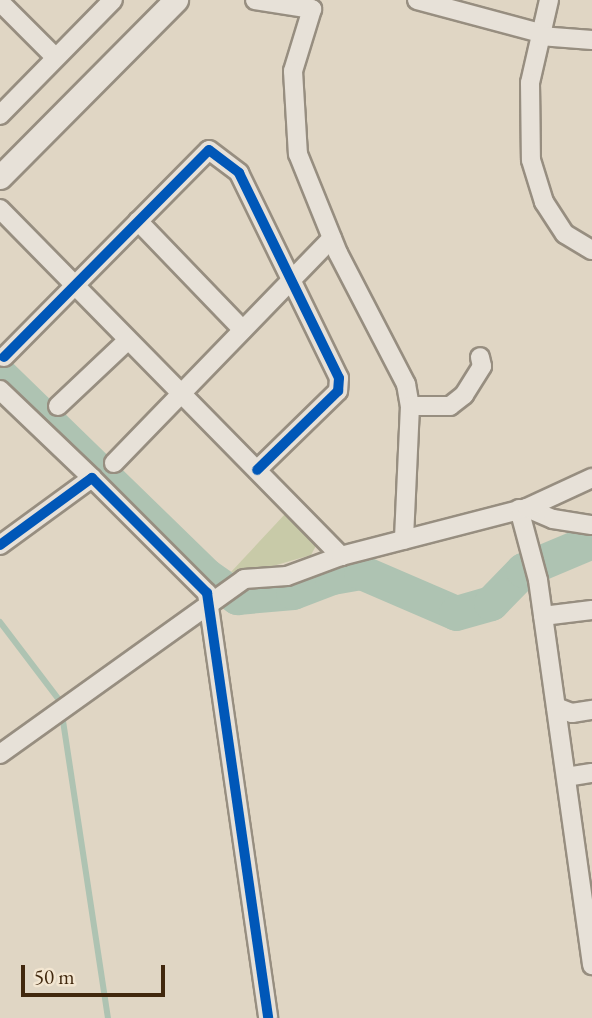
<!DOCTYPE html>
<style>
body{margin:0}
#map{position:relative;width:592px;height:1018px;overflow:hidden;background:#e0d6c4;font-family:"EB Garamond",serif}
div>[style]{position:absolute}
[style*='--x']{left:calc(var(--x)*1px);top:calc(var(--y)*1px);width:calc(var(--w)*1px);rotate:calc(var(--a)*1deg)}
.green>*{inset:0;background:#c8caa8}
.stream>*{height:6px;margin:-3px;padding:0 3px;transform-origin:3px;border-radius:3px;background:#aec3b2}
.river>*{height:35px;margin:-17.5px;padding:0 17.5px;transform-origin:17.5px;border-radius:17.5px;background:#aec3b2}
.roads{filter:drop-shadow(2px 0 #978e80) drop-shadow(-2px 0 #978e80) drop-shadow(0 2px #978e80) drop-shadow(0 -2px #978e80)}
.minor>*{height:18px;margin:-9px;padding:0 9px;transform-origin:9px;border-radius:9px;background:#e7e1d8}
.tertiary>*{height:23px;margin:-11.5px;padding:0 11.5px;transform-origin:11.5px;border-radius:11.5px;background:#e7e1d8}
.cycleway>*{height:10px;margin:-5px;padding:0 5px;transform-origin:5px;border-radius:5px;background:#0057b8}
span{translate:-50% -50%;white-space:nowrap;text-align:center;line-height:1.15;-webkit-text-stroke:5px #f3e6d1;paint-order:stroke}
.scale{position:absolute;left:21px;top:965px;width:144px;height:32px;box-sizing:border-box;border:4px solid #41280e;border-top:0;padding-left:9px;font-size:21px;line-height:24px;white-space:nowrap;color:#41280e;-webkit-text-stroke:5px #f3e6d1;paint-order:stroke}
</style>
<div id="map">
<div class="green">
<i style="clip-path:polygon(286px 513px,317px 544px,311px 555px,242px 575px,231px 572px)"></i>
</div>
<div class="stream">
<i style="--x:0;--y:622;--w:99;--a:52.8"></i>
<i style="--x:60;--y:701;--w:321;--a:81.4"></i>
</div>
<div class="river">
<i style="--x:0;--y:375;--w:289;--a:44.2"></i>
<i style="--x:207;--y:576;--w:37;--a:35"></i>
<i style="--x:237;--y:597;--w:56;--a:-5.1"></i>
<i style="--x:293;--y:592;--w:42;--a:-21"></i>
<i style="--x:332;--y:577;--w:29;--a:-10"></i>
<i style="--x:361;--y:572;--w:103;--a:23.3"></i>
<i style="--x:456;--y:613;--w:36;--a:-16"></i>
<i style="--x:491;--y:603;--w:46;--a:-45.9"></i>
<i style="--x:523;--y:570;--w:75;--a:-22.8"></i>
</div>
<div class="roads">
<div class="minor">
<i style="--x:255;--y:0;--w:58;--a:9"></i>
<i style="--x:312;--y:9;--w:65;--a:107"></i>
<i style="--x:293;--y:71;--w:83;--a:86.6"></i>
<i style="--x:298;--y:154;--w:107;--a:68"></i>
<i style="--x:338;--y:253;--w:148;--a:62.6"></i>
<i style="--x:406;--y:384;--w:22;--a:80"></i>
<i style="--x:410;--y:406;--w:134;--a:92.6"></i>
<i style="--x:417;--y:0;--w:127;--a:15"></i>
<i style="--x:549;--y:0;--w:85;--a:102.9"></i>
<i style="--x:530;--y:83;--w:77;--a:89.3"></i>
<i style="--x:531;--y:160;--w:44;--a:72.8"></i>
<i style="--x:544;--y:202;--w:38;--a:57"></i>
<i style="--x:565;--y:234;--w:31;--a:31"></i>
<i style="--x:0;--y:2;--w:78;--a:45"></i>
<i style="--x:540;--y:36;--w:52;--a:4.4"></i>
<i style="--x:0;--y:115;--w:161;--a:-45.5"></i>
<i style="--x:0;--y:209;--w:487;--a:45.5"></i>
<i style="--x:138;--y:221;--w:151;--a:46.1"></i>
<i style="--x:4;--y:357;--w:291;--a:-45.3"></i>
<i style="--x:209;--y:150;--w:38;--a:37"></i>
<i style="--x:239;--y:173;--w:228;--a:64"></i>
<i style="--x:339;--y:378;--w:13;--a:94"></i>
<i style="--x:338;--y:391;--w:113;--a:135.7"></i>
<i style="--x:0;--y:390;--w:127;--a:43.7"></i>
<i style="--x:58;--y:406;--w:96;--a:-43.3"></i>
<i style="--x:410;--y:406;--w:40;--a:0"></i>
<i style="--x:450;--y:406;--w:18;--a:-38"></i>
<i style="--x:464;--y:395;--w:34;--a:-58"></i>
<i style="--x:482;--y:366;--w:9;--a:-103"></i>
<i style="--x:114;--y:463;--w:313;--a:-45.9"></i>
<i style="--x:527;--y:508;--w:28;--a:23"></i>
<i style="--x:553;--y:519;--w:39;--a:9"></i>
<i style="--x:519;--y:509;--w:73;--a:75"></i>
<i style="--x:538;--y:580;--w:389;--a:82"></i>
<i style="--x:0;--y:545;--w:114;--a:-36.1"></i>
<i style="--x:92;--y:478;--w:163;--a:45"></i>
<i style="--x:207;--y:593;--w:429;--a:81.8"></i>
<i style="--x:543;--y:616;--w:49;--a:-7"></i>
<i style="--x:556;--y:707;--w:17;--a:21"></i>
<i style="--x:572;--y:713;--w:20;--a:-9"></i>
<i style="--x:0;--y:754;--w:300;--a:-35.6"></i>
<i style="--x:244;--y:579;--w:43;--a:-4"></i>
<i style="--x:287;--y:576;--w:58;--a:-20.3"></i>
<i style="--x:341;--y:556;--w:192;--a:-14.5"></i>
<i style="--x:527;--y:508;--w:72;--a:-24.8"></i>
<i style="--x:566;--y:777;--w:26;--a:-9"></i>
</div>
<div class="tertiary">
<i style="--x:0;--y:177;--w:250;--a:-45.2"></i>
</div>
</div>
<div class="cycleway">
<i style="--x:4;--y:357;--w:291;--a:-45.3"></i>
<i style="--x:209;--y:150;--w:38;--a:37"></i>
<i style="--x:239;--y:173;--w:228;--a:64"></i>
<i style="--x:339;--y:378;--w:13;--a:94"></i>
<i style="--x:338;--y:391;--w:113;--a:135.7"></i>
<i style="--x:0;--y:545;--w:114;--a:-36.1"></i>
<i style="--x:92;--y:478;--w:163;--a:45"></i>
<i style="--x:207;--y:593;--w:429;--a:81.8"></i>
</div>
<div class="scale">50 m</div>
</div>
